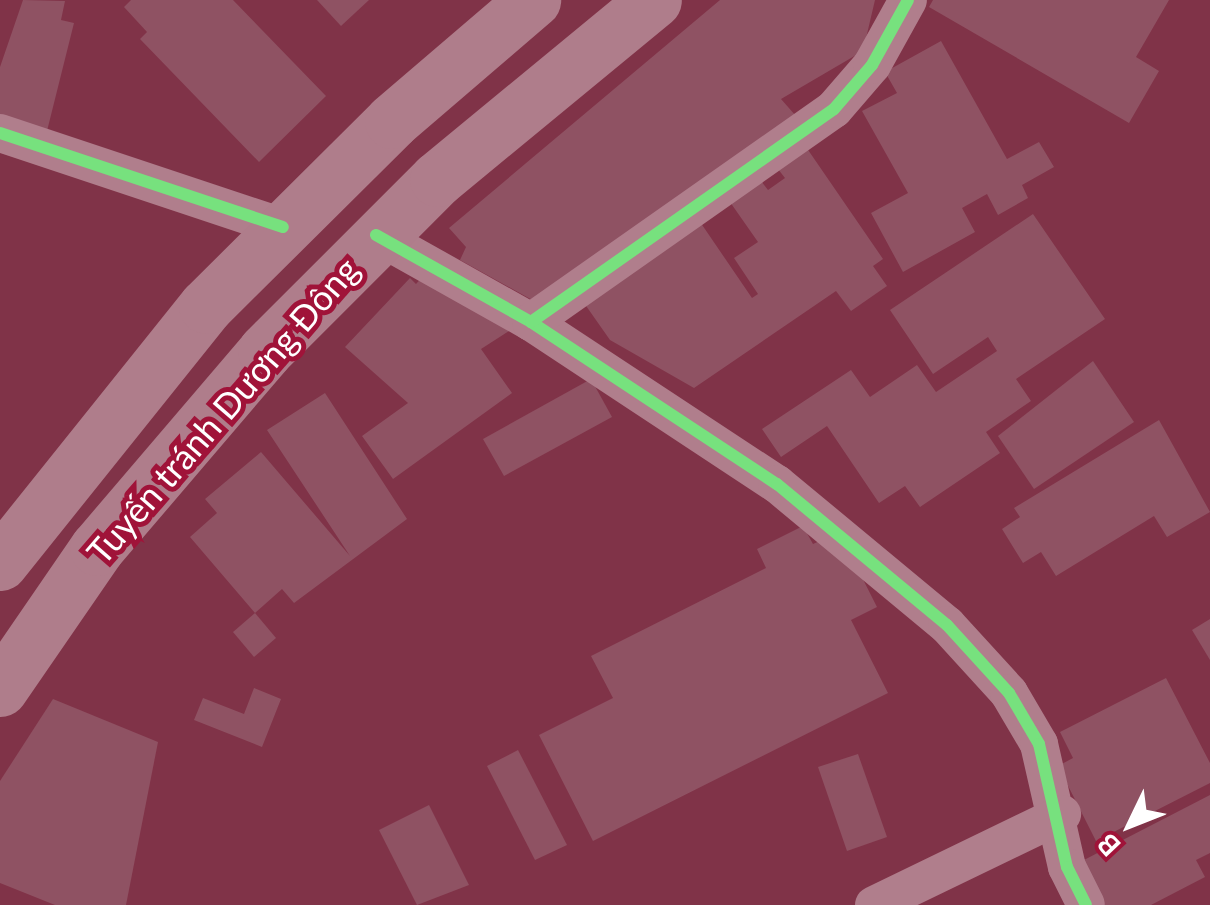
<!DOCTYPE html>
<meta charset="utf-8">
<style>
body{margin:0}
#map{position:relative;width:1210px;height:905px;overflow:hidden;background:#803348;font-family:Lato,sans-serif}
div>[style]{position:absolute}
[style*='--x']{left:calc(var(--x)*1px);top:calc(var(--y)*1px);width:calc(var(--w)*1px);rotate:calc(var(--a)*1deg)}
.building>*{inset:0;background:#8f5263}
.street>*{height:38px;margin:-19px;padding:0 19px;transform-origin:19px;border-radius:19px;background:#b07e8c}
.primary>*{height:55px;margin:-27.5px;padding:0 27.5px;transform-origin:27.5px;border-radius:27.5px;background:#af7d8b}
.cycleway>*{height:12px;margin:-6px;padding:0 6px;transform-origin:6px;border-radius:6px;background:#77e17e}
span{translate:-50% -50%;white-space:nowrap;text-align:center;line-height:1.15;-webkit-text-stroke:10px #a01339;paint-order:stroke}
.street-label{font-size:35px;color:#fff}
.north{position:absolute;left:1080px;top:775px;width:100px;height:100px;-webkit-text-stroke:8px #a01339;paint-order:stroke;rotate:227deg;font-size:28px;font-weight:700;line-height:40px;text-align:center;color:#fff}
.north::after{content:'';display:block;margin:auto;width:35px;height:45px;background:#fff;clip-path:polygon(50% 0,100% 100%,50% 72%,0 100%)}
</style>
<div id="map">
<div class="building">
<i style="clip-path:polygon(23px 0,65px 1px,61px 20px,74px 23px,47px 131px,0 118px,0 67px)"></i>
<i style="clip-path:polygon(131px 0,233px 0,326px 96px,259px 162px,140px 39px,147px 32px,124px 7px)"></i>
<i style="clip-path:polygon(317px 0,369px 0,341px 26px)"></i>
<i style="clip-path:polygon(720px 0,875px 0,863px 51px,781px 99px,803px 124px,534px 301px,460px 260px,466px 247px,449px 228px)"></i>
<i style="clip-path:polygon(933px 0,1169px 0,1136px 57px,1159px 71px,1129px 123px,929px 7px)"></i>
<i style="clip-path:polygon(941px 41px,1007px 159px,1039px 142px,1054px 167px,1022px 185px,1028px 198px,998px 215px,987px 194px,962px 208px,975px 232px,903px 272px,871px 213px,908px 193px,862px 111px,897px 93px,885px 72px)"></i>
<i style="clip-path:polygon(804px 144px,883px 259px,873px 266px,887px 286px,851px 311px,836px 291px,694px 388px,610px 340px,577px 293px,694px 213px,752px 298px,758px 294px,734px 258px,758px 242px,730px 202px,761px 181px,768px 190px,785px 178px,774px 164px)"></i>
<i style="clip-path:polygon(1033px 214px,1105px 319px,1016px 379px,1031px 401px,986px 432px,1000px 453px,920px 507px,905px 486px,879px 503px,827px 426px,781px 457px,762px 429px,851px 370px,870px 397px,917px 365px,936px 392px,997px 351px,988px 337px,933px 374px,890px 310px)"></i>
<i style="clip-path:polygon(425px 274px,509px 331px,481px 349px,512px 393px,393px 479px,362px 436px,408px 403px,345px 347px,410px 278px,416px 284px)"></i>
<i style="clip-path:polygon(1093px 361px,1134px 422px,1034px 489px,998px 436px)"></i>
<i style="clip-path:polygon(591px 379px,612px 417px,504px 476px,483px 439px)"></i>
<i style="clip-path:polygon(325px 393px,407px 519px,294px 603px,282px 589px,255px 613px,190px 537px,217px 513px,205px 499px,261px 452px,350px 556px,267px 430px)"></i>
<i style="clip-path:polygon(1159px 420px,1210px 512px,1167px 537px,1154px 516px,1056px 576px,1041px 552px,1023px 563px,1002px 529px,1020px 517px,1014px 508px)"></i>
<i style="clip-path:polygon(803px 526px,813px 544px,839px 532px,877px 607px,851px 620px,888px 693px,593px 841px,539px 735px,613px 698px,591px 656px,766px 568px,757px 549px)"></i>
<i style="clip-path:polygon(255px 613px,276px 638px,254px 657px,233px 632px)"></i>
<i style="clip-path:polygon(1210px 619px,1210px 660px,1192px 630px)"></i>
<i style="clip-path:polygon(1166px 678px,1210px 763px,1210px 783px,1096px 841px,1058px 766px,1073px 758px,1060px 732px)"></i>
<i style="clip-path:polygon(254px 688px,281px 699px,262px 747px,194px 720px,203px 698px,244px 714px)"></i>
<i style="clip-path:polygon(53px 699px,158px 742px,126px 905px,55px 905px,0 883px,0 781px)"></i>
<i style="clip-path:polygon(518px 750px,567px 845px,535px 860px,487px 766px)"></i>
<i style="clip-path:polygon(858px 754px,887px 837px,847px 851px,818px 767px)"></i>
<i style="clip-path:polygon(1210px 795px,1210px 853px,1196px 860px,1205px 877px,1151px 905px,1105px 905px,1082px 861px)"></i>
<i style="clip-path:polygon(429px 805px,469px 885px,417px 905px,379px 830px)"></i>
</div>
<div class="street">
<i style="--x:0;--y:133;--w:298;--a:18.4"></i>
<i style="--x:376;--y:235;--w:178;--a:29.3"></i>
<i style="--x:531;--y:322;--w:295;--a:33.4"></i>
<i style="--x:777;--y:484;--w:221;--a:39.7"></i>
<i style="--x:947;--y:625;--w:92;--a:47.6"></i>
<i style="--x:1009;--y:693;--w:59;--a:59.5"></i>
<i style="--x:1039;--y:744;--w:126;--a:77.2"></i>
<i style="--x:1067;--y:867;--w:42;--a:63.4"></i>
<i style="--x:531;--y:322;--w:370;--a:-35.1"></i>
<i style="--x:834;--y:109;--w:58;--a:-49.2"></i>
<i style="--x:872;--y:65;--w:74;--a:-61"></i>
<i style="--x:874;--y:905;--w:209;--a:-25.8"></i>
</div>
<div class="primary">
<i style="--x:0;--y:563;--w:329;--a:-51.3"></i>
<i style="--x:206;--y:306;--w:262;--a:-44.8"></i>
<i style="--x:392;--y:121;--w:186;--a:-40.6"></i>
<i style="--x:0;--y:689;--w:171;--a:-55.5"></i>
<i style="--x:97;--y:548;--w:259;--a:-49.5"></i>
<i style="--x:265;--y:351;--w:243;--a:-45"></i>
<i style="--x:437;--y:179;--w:281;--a:-39.5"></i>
</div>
<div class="cycleway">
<i style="--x:0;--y:133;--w:298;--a:18.4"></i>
<i style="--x:376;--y:235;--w:178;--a:29.3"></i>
<i style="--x:531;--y:322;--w:295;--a:33.4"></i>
<i style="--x:777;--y:484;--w:221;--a:39.7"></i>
<i style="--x:947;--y:625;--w:92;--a:47.6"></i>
<i style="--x:1009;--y:693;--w:59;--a:59.5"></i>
<i style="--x:1039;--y:744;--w:126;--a:77.2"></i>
<i style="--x:1067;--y:867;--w:42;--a:63.4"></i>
<i style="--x:531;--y:322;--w:370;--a:-35.1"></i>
<i style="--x:834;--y:109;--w:58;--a:-49.2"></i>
<i style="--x:872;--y:65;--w:74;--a:-61"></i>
</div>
<div class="street-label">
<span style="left:222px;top:410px;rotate:-49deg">Tuyến tránh Dương Đông</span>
</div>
<div class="north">B</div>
</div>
